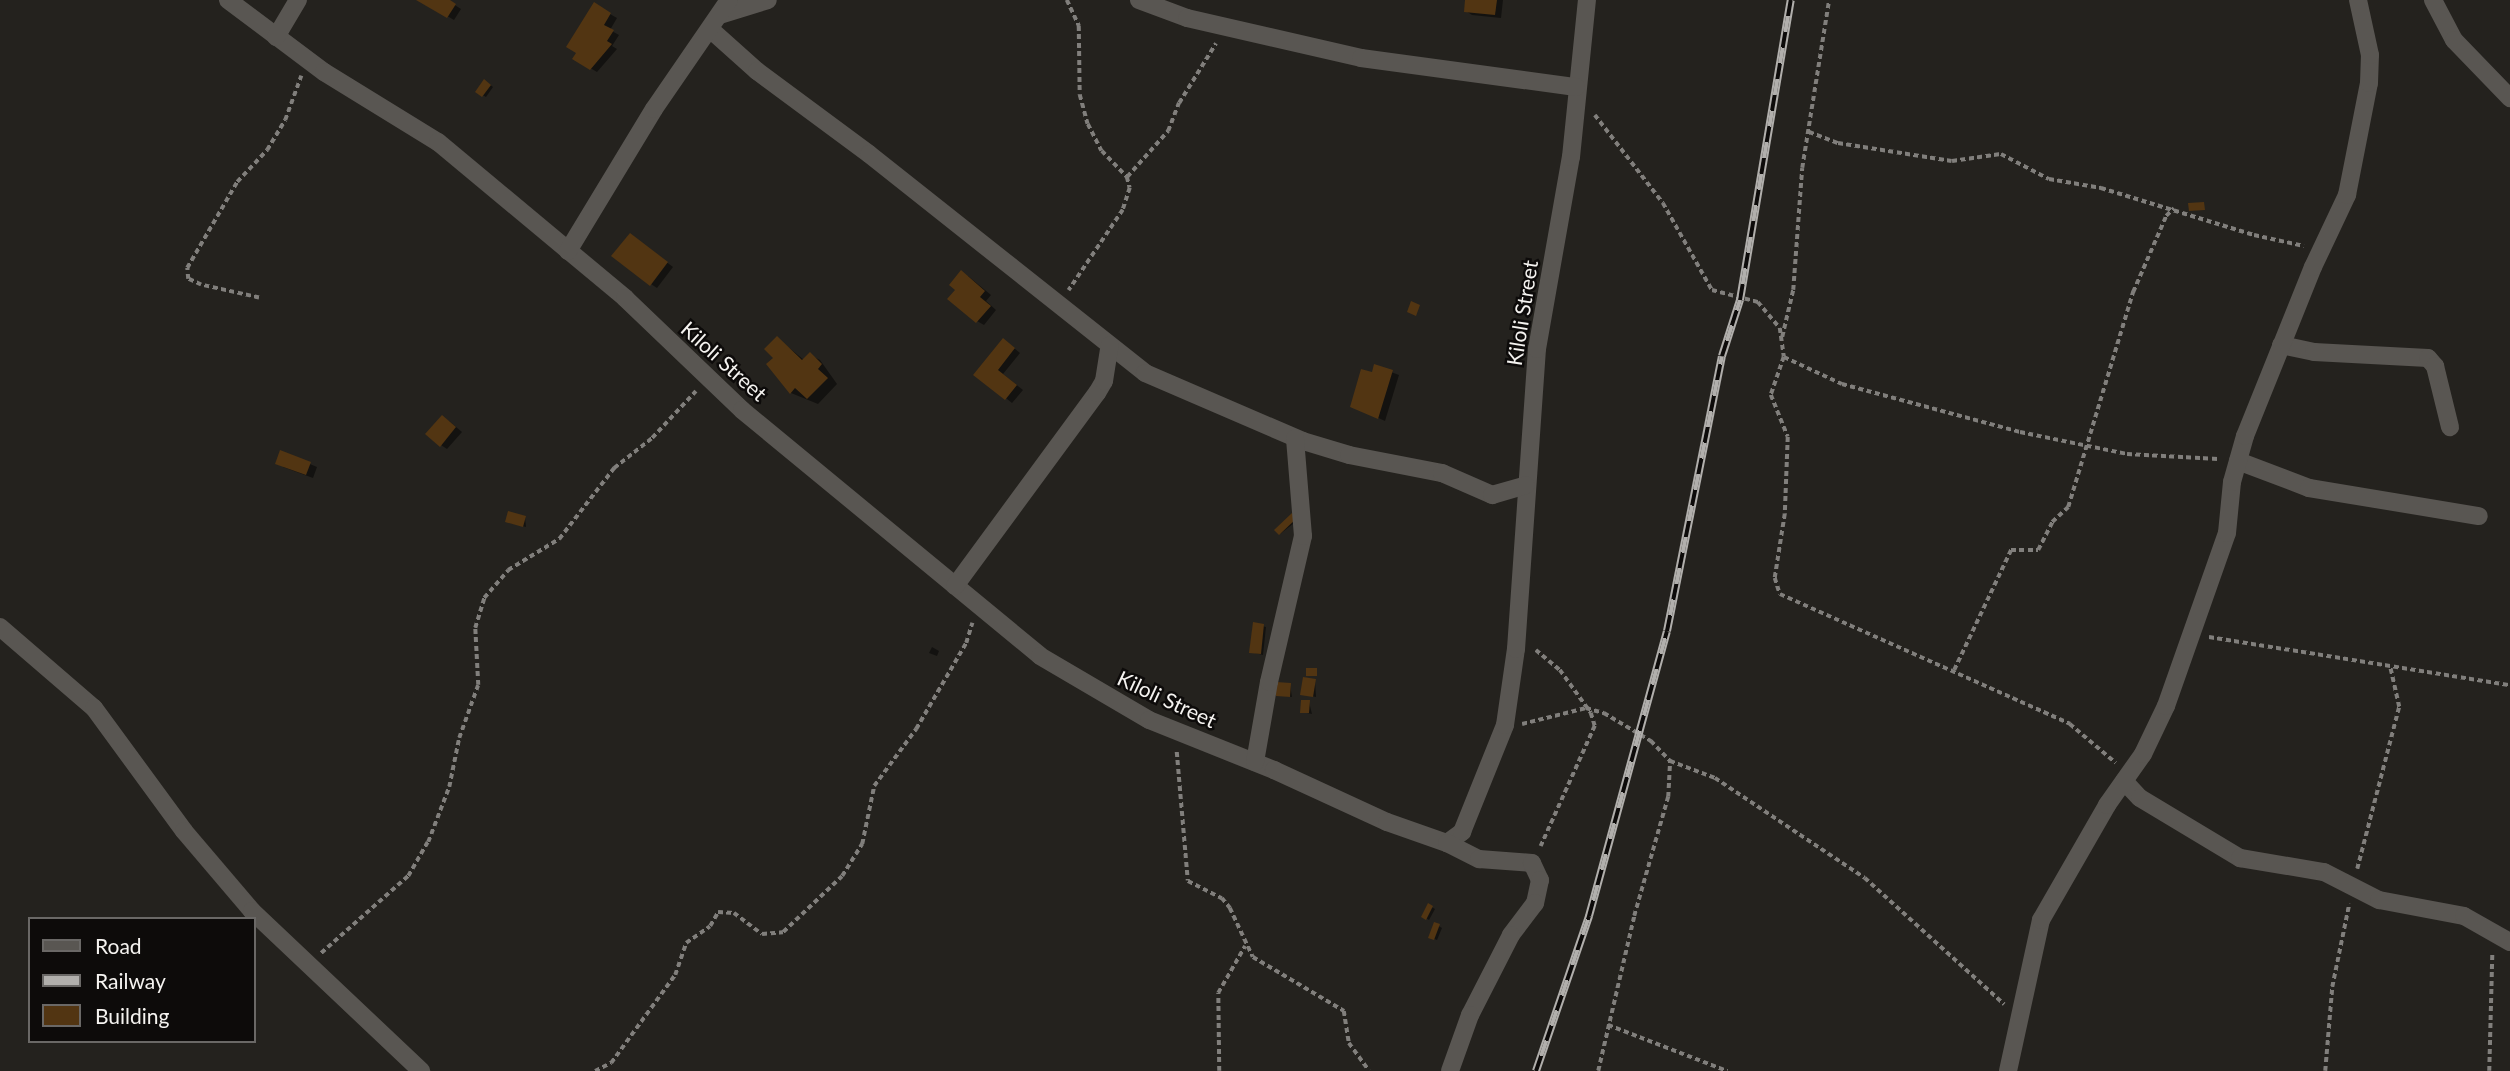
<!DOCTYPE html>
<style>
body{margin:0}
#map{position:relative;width:2510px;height:1071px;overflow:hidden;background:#24221e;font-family:Lato,sans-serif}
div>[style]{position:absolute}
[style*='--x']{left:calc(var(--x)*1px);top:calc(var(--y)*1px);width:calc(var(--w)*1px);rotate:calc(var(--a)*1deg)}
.shadow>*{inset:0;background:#0007}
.building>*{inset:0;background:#523512}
.path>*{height:3.5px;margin-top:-1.75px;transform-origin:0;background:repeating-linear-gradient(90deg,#817f7c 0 5px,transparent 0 8.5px)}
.street>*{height:18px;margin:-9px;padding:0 9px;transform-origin:9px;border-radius:9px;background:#595652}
.rail>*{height:8px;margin-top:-4px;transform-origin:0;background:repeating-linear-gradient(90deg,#0d0b0a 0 16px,#b1afac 0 32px);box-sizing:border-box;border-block:2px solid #b1afac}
span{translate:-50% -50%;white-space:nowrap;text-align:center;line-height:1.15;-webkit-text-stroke:5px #0d0b0a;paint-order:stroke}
.street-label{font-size:21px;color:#f5f3f0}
.legend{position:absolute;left:28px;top:917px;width:228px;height:126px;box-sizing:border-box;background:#0d0b0a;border:2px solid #6a6866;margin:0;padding:9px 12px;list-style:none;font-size:21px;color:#f5f3f0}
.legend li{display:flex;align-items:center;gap:14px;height:35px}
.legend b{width:35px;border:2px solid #6a6866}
</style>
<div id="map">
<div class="shadow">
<i style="clip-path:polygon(420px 0,447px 0,461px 9px,454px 20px)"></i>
<i style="clip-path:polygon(1467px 0,1503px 0,1501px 18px,1472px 15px,1466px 11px)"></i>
<i style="clip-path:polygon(594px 5px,617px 18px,610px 30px,619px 35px,612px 46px,617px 49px,597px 72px,575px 59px)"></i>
<i style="clip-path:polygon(485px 81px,493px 87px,486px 97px,477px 92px)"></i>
<i style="clip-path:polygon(636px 239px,673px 267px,657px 288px,651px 284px)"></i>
<i style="clip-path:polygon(968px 276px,991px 295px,986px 301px,996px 310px,984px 325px,977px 321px)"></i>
<i style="clip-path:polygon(777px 338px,804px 360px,810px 355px,820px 360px,837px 384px,818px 404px,791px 393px,775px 358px)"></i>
<i style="clip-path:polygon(1009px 344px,1020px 353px,1003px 374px,1023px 390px,1012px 403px,976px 374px)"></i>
<i style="clip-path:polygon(1375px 366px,1399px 375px,1385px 421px,1359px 409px)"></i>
<i style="clip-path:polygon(449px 421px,462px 432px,447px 449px,441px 445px)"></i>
<i style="clip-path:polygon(281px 452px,317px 467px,313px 478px,283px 467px)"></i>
<i style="clip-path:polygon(1293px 515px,1298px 520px,1280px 534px)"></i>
<i style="clip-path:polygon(525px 517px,526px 527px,510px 523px)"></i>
<i style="clip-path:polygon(1254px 624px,1266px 627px,1263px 655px,1251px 652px)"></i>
<i style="clip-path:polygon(932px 647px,939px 651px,937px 656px,929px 653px)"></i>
<i style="clip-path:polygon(1315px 680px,1316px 697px,1302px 694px)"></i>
<i style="clip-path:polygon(1290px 685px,1292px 697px,1278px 695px)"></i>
<i style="clip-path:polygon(1309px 702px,1312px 714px,1302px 712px)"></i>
<i style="clip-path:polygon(1428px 905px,1435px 909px,1429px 920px,1423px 916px)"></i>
<i style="clip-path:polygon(1435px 924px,1442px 928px,1437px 940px,1430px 937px)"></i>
</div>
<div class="building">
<i style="clip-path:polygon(416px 0,450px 0,456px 4px,447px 18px)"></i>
<i style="clip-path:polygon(1465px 0,1497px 0,1495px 15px,1464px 12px)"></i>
<i style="clip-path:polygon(594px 2px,611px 13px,604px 25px,614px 30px,607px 41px,612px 44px,590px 70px,572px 59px,576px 53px,566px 47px)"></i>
<i style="clip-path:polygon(484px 79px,491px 85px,482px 97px,475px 92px)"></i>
<i style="clip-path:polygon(2204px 202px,2205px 210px,2189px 211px,2188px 203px)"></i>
<i style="clip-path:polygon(630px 233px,668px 262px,650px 286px,611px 256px)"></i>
<i style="clip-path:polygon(961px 270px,985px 291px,980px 297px,991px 306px,976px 323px,947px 299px,955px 290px,949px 285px)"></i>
<i style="clip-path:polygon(1411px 301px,1420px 305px,1416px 316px,1407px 312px)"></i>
<i style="clip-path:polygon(777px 336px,802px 360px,810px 352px,822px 364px,818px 369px,828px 378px,807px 399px,795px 388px,790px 394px,766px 364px,773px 358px,764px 349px)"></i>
<i style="clip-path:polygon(1003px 338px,1015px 348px,998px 370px,1017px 385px,1005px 400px,973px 375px)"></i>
<i style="clip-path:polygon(1374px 364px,1393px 370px,1378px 419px,1350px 407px,1361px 369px,1372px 372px)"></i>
<i style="clip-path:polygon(442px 415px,456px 427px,440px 447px,425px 434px)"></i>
<i style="clip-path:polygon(280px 450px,311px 462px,306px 475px,275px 464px)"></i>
<i style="clip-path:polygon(508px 511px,526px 516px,523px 527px,505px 522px)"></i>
<i style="clip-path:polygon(1292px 513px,1297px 518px,1279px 535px,1274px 530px)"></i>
<i style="clip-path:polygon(1253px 622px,1264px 624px,1261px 654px,1249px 653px)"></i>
<i style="clip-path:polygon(1306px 668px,1317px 668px,1317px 676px,1306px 676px)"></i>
<i style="clip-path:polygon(1303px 677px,1316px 679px,1313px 697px,1300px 695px)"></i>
<i style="clip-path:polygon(1276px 682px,1291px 683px,1290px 697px,1276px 696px)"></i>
<i style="clip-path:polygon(1301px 700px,1310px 700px,1309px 713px,1300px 713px)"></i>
<i style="clip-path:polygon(1428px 903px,1433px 906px,1426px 920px,1421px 917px)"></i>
<i style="clip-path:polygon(1434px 922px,1440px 924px,1434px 940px,1428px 938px)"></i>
</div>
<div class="path">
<i style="--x:1067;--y:0;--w:29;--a:65"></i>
<i style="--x:1079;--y:26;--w:69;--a:89.2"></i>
<i style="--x:1080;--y:95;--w:30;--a:75"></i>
<i style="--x:1088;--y:124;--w:30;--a:63"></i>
<i style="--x:1102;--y:151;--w:36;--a:46"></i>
<i style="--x:1127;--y:177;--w:11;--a:75"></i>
<i style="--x:1130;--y:188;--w:23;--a:108"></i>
<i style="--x:1123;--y:210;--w:97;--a:124"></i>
<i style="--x:1595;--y:115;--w:111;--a:52.3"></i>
<i style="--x:1663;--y:203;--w:100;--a:60.6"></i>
<i style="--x:1712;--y:290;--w:48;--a:14.6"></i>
<i style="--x:1758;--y:302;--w:34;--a:50"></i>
<i style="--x:1780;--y:328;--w:29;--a:82"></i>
<i style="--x:1784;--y:357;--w:40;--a:108.9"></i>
<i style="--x:1771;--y:395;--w:45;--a:68"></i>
<i style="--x:1788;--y:437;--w:77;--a:92.2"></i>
<i style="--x:1785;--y:514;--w:65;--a:98.9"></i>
<i style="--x:1775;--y:578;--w:17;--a:73"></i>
<i style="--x:1780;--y:594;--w:318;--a:24.1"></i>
<i style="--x:2070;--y:724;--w:60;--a:40.3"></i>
<i style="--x:1809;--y:132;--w:31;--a:21"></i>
<i style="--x:1838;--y:143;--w:115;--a:9"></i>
<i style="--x:1952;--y:161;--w:49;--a:-8.1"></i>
<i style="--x:2001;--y:154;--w:54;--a:27.5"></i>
<i style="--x:2049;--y:179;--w:53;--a:9.8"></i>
<i style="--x:2101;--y:188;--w:160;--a:17.1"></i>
<i style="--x:2254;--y:235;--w:51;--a:12.4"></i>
<i style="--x:1127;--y:177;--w:62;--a:-48.3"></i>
<i style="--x:1168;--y:131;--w:30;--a:-69"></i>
<i style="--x:1179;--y:103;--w:70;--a:-58.3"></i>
<i style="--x:259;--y:298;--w:59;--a:-167.4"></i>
<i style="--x:201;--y:285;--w:14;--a:-155"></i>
<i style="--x:188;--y:279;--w:11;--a:-95"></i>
<i style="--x:187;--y:268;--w:99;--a:-59.8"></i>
<i style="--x:237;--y:182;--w:44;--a:-46.8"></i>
<i style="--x:267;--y:150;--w:35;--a:-59"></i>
<i style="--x:285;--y:120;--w:47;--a:-70"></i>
<i style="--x:1782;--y:337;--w:48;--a:-76.8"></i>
<i style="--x:1793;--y:290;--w:122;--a:-85.8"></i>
<i style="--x:1802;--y:168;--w:170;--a:-80.9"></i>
<i style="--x:1784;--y:357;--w:64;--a:25"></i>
<i style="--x:1842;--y:384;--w:184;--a:15.1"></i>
<i style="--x:2020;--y:432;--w:109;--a:11.6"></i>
<i style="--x:2127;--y:454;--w:91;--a:3.1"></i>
<i style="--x:2209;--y:637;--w:305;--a:9.1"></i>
<i style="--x:1536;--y:650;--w:31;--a:40"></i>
<i style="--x:1560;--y:670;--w:53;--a:54.2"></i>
<i style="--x:1591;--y:713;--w:14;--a:73"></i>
<i style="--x:1595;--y:726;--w:132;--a:114.2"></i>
<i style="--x:1954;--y:670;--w:133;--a:-64.6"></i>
<i style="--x:2011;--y:550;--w:27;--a:0"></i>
<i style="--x:2038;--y:550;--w:31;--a:-63"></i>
<i style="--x:2052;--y:522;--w:22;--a:-43"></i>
<i style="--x:2068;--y:507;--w:225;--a:-73.2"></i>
<i style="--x:2133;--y:292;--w:83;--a:-66.5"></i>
<i style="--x:2166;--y:216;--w:11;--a:-45"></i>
<i style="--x:1522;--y:724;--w:66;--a:-14"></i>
<i style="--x:1586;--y:708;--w:19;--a:16"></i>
<i style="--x:1604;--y:713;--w:55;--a:30.8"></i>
<i style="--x:1651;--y:741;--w:28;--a:46"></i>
<i style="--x:1670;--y:761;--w:48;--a:20.7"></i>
<i style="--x:1715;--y:778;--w:180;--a:33.7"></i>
<i style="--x:1865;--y:878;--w:188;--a:42.2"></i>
<i style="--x:1177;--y:752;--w:129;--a:85.1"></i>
<i style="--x:1188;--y:881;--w:38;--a:27"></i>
<i style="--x:1222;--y:898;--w:13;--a:51"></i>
<i style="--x:1230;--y:908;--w:54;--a:64.9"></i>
<i style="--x:1253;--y:957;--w:106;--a:30.7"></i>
<i style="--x:1344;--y:1011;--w:32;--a:81"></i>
<i style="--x:1349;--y:1043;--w:34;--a:54"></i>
<i style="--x:2357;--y:869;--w:167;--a:-75.5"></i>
<i style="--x:2399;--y:707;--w:41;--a:-102.7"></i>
<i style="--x:321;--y:953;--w:116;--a:-41.5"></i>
<i style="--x:408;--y:876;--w:39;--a:-60"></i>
<i style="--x:428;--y:842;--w:59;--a:-69.1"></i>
<i style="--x:449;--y:787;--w:50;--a:-78.5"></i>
<i style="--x:459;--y:738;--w:56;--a:-70.3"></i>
<i style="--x:478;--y:685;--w:57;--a:-93"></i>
<i style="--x:475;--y:628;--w:31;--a:-73"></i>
<i style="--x:484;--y:598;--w:37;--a:-49"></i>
<i style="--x:508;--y:570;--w:60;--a:-31.3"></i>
<i style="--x:559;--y:539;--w:90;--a:-52.2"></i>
<i style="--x:614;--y:468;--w:48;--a:-38.3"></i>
<i style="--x:652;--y:438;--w:64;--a:-46.9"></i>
<i style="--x:1608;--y:1025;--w:128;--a:21.1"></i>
<i style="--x:595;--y:1071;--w:18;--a:-27"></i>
<i style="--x:611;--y:1063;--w:109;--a:-54"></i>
<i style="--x:675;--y:975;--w:34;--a:-71"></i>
<i style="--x:686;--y:943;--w:29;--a:-35"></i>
<i style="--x:710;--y:926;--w:16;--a:-60"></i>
<i style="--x:718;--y:912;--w:16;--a:4"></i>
<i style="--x:734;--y:913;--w:35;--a:37"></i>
<i style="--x:762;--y:934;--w:21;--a:-5"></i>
<i style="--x:783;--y:932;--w:81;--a:-43.5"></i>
<i style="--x:842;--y:876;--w:38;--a:-58"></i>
<i style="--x:862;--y:844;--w:59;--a:-78.3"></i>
<i style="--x:874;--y:786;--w:71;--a:-53.6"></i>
<i style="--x:916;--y:729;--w:99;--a:-59.8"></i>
<i style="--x:966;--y:643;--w:21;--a:-73"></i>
<i style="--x:1219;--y:1071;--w:78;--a:-90.7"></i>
<i style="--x:1218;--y:993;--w:54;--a:-60.1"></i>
<i style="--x:1598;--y:1071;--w:159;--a:-76.9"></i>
<i style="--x:1634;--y:916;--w:124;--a:-74.1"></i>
<i style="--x:1668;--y:797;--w:36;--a:-87"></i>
<i style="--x:2325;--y:1071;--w:84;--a:-85.2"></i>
<i style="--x:2332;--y:987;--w:85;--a:-78.4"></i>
<i style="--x:2489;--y:1071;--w:117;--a:-88.5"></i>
</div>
<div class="street">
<i style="--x:228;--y:0;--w:120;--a:36.9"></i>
<i style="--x:324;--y:72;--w:134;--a:31.6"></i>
<i style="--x:438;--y:142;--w:244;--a:39.8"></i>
<i style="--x:625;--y:298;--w:162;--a:43.7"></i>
<i style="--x:742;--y:410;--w:386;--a:39.5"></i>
<i style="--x:1040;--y:656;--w:126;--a:30.4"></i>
<i style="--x:1149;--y:720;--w:135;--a:21.8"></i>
<i style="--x:1274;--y:770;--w:124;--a:24.7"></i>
<i style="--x:1387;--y:822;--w:64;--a:19.3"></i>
<i style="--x:1447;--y:843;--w:19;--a:-36"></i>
<i style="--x:1462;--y:832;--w:115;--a:-68.1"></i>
<i style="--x:1505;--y:725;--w:77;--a:-81.8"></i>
<i style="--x:1516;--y:649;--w:301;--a:-86"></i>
<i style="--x:1537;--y:349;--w:195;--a:-80"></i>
<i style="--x:1571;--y:157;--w:158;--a:-84.2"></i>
<i style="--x:1139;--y:0;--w:51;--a:20.6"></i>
<i style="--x:1187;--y:18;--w:179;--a:12.9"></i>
<i style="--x:1361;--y:58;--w:217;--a:7.7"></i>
<i style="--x:2433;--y:0;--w:45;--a:62.3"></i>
<i style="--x:2454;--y:40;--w:81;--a:46"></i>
<i style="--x:720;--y:15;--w:50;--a:-17.4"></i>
<i style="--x:710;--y:29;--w:63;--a:41.8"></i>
<i style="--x:757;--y:71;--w:139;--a:36.5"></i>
<i style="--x:869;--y:154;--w:352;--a:38.4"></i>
<i style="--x:1145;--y:373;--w:172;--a:23.3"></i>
<i style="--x:1303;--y:441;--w:48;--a:16.9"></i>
<i style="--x:1349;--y:455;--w:95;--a:11"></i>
<i style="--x:1442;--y:473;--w:55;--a:23.7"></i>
<i style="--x:1492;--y:495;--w:35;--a:-16"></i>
<i style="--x:276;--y:37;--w:43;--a:-59.3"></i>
<i style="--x:568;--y:251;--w:166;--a:-58.8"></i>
<i style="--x:654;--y:109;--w:132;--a:-55.5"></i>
<i style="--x:2281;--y:345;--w:34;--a:12"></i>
<i style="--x:2314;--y:352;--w:114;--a:3"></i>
<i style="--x:2428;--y:358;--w:11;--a:49"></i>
<i style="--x:2435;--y:366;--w:63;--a:76.2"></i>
<i style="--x:2238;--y:461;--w:76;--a:20.8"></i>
<i style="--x:2309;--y:488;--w:172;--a:9.4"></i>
<i style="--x:955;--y:586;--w:240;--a:-53.7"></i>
<i style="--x:1097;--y:393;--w:14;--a:-60"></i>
<i style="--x:1104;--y:381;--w:36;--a:-81"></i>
<i style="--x:0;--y:627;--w:124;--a:40.8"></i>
<i style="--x:94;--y:708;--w:152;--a:53.8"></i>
<i style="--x:184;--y:831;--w:105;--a:49.6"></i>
<i style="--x:252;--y:911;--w:233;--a:43.4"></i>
<i style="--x:1255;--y:762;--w:81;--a:-80.1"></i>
<i style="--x:1269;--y:682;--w:150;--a:-76.9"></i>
<i style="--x:1303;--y:536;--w:98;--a:-94.7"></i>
<i style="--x:2124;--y:781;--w:23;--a:47"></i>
<i style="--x:2140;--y:798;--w:117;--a:31"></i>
<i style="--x:2240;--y:858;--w:85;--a:9.5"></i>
<i style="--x:2324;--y:872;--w:62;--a:27"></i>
<i style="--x:2379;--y:900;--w:86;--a:10.7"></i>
<i style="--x:2464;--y:916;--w:53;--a:29.5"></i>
<i style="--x:1447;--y:843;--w:36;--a:27"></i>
<i style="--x:1479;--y:859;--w:53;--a:4.3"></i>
<i style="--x:1532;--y:863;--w:19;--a:65"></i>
<i style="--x:1540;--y:880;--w:24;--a:102"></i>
<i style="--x:1535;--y:903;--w:40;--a:127"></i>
<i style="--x:1511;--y:935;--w:90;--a:117.1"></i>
<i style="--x:1470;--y:1015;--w:59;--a:109.7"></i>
<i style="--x:2008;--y:1071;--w:155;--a:-77.7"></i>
<i style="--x:2041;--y:920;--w:133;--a:-60.1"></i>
<i style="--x:2107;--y:805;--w:62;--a:-54.8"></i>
<i style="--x:2143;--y:754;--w:53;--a:-64.4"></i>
<i style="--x:2166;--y:706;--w:183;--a:-70.6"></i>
<i style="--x:2227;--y:533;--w:51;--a:-84.4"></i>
<i style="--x:2232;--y:482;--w:48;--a:-74.2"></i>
<i style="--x:2245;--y:436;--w:182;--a:-68.1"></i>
<i style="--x:2313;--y:267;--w:80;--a:-64.7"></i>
<i style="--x:2347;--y:195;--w:114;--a:-78.9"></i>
<i style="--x:2369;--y:83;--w:28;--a:-88"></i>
<i style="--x:2370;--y:55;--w:56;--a:-102.3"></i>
</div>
<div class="rail">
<i style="--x:1536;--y:1071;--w:164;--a:-71.1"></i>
<i style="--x:1589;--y:916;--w:295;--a:-74.7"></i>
<i style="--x:1667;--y:631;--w:280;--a:-78.7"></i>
<i style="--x:1722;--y:356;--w:59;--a:-72.2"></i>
<i style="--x:1740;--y:300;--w:304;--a:-80.4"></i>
</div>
<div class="street-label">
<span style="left:1522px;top:313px;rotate:-81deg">Kiloli Street</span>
<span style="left:724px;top:361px;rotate:42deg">Kiloli Street</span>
<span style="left:1167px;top:699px;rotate:25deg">Kiloli Street</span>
</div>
<ul class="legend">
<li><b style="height:9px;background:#595652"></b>Road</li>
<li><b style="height:9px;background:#b1afac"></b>Railway</li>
<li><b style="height:19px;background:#523512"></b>Building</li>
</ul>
</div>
